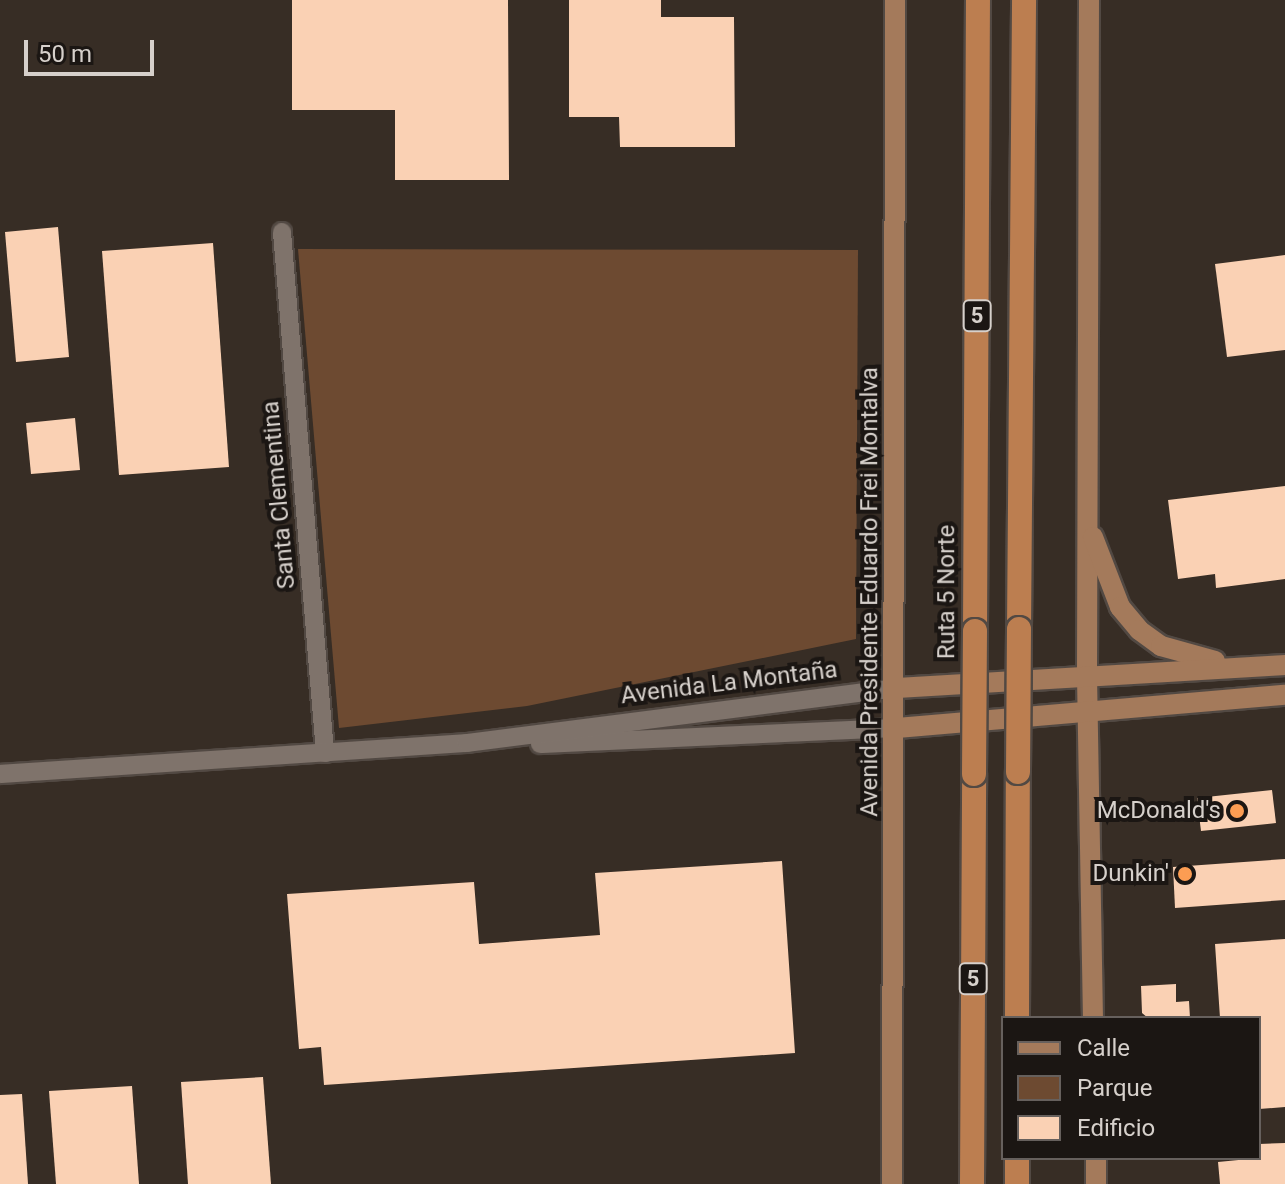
<!DOCTYPE html>
<meta charset="utf-8">
<style>
body{margin:0}
#map{position:relative;width:1285px;height:1184px;overflow:hidden;background:#372d25;font-family:Roboto,sans-serif}
div>[style]{position:absolute}
[style*='--x']{left:calc(var(--x)*1px);top:calc(var(--y)*1px);width:calc(var(--w)*1px);rotate:calc(var(--a)*1deg)}
.green>*{inset:0;background:#6d4a31}
.building>*{inset:0;background:#fad1b4}
.roads{filter:drop-shadow(2px 0 #524943) drop-shadow(-2px 0 #524943) drop-shadow(0 2px #524943) drop-shadow(0 -2px #524943)}
.minor>*{height:18px;margin:-9px;padding:0 9px;transform-origin:9px;border-radius:9px;background:#7f736b}
.major>*{height:20px;margin:-10px;padding:0 10px;transform-origin:10px;border-radius:10px;background:#a47a5b}
.highway>*{height:24px;margin:-12px;padding:0 12px;transform-origin:12px;border-radius:12px;background:#bc7e50}
.bridges{filter:drop-shadow(2px 0 #524943) drop-shadow(-2px 0 #524943) drop-shadow(0 2px #524943) drop-shadow(0 -2px #524943)}
.highway-bridge>*{height:24px;margin:-12px;padding:0 12px;transform-origin:12px;border-radius:12px;background:#bc7e50}
.dots>*{width:22px;height:22px;translate:-50% -50%;box-sizing:border-box;border:4px solid #1b1613;border-radius:50%}
span{translate:-50% -50%;white-space:nowrap;text-align:center;line-height:1.15;-webkit-text-stroke:8px #1b1613;paint-order:stroke}
.shield-label span{padding:2px 6px;background:#1b1613;border:2px solid;border-radius:6px;-webkit-text-stroke-width:0}
.shield-label{font-size:22px;color:#d6d0cb;font-weight:700}
.street-label{font-size:24px;color:#d6d0cb}
.poi-label{font-size:24px;color:#d6d0cb}
.right{translate:-100% -50%;text-align:right}
.legend{position:absolute;left:1001px;top:1016px;width:260px;height:144px;box-sizing:border-box;background:#1b1613;border:2px solid #66605d;margin:0;padding:10px 14px;list-style:none;font-size:24px;color:#d6d0cb}
.legend li{display:flex;align-items:center;gap:16px;height:40px}
.legend b{width:40px;border:2px solid #66605d}
.scale{position:absolute;left:24px;top:40px;width:130px;height:36px;box-sizing:border-box;border:4px solid #d6d0cb;border-top:0;padding-left:10px;font-size:24px;line-height:28px;white-space:nowrap;color:#d6d0cb;-webkit-text-stroke:6px #1b1613;paint-order:stroke}
</style>
<div id="map">
<div class="green">
<i style="clip-path:polygon(298px 249px,858px 250px,856px 639px,527px 706px,339px 728px)"></i>
</div>
<div class="building">
<i style="clip-path:polygon(292px 0,508px 0,509px 180px,395px 180px,395px 110px,292px 110px)"></i>
<i style="clip-path:polygon(569px 0,661px 0,661px 17px,734px 17px,735px 147px,620px 147px,619px 117px,569px 117px)"></i>
<i style="clip-path:polygon(58px 227px,69px 357px,16px 362px,5px 232px)"></i>
<i style="clip-path:polygon(213px 243px,229px 467px,119px 475px,102px 251px)"></i>
<i style="clip-path:polygon(1285px 255px,1285px 350px,1227px 357px,1215px 264px)"></i>
<i style="clip-path:polygon(75px 418px,80px 470px,31px 474px,26px 423px)"></i>
<i style="clip-path:polygon(1285px 486px,1285px 579px,1216px 588px,1215px 574px,1178px 579px,1168px 500px)"></i>
<i style="clip-path:polygon(1272px 790px,1276px 823px,1201px 831px,1197px 798px)"></i>
<i style="clip-path:polygon(1285px 859px,1285px 900px,1175px 908px,1173px 867px)"></i>
<i style="clip-path:polygon(782px 861px,795px 1053px,324px 1085px,321px 1047px,299px 1049px,287px 894px,474px 882px,479px 944px,600px 935px,595px 873px)"></i>
<i style="clip-path:polygon(1285px 939px,1285px 1107px,1259px 1109px,1259px 1018px,1220px 1018px,1215px 944px)"></i>
<i style="clip-path:polygon(1176px 984px,1176px 1002px,1189px 1001px,1190px 1018px,1148px 1018px,1142px 1013px,1141px 986px)"></i>
<i style="clip-path:polygon(263px 1077px,271px 1184px,188px 1184px,181px 1082px)"></i>
<i style="clip-path:polygon(132px 1086px,139px 1184px,56px 1184px,49px 1091px)"></i>
<i style="clip-path:polygon(22px 1094px,28px 1184px,0 1184px,0 1095px)"></i>
<i style="clip-path:polygon(1285px 1143px,1285px 1184px,1220px 1184px,1218px 1162px,1259px 1158px,1259px 1144px)"></i>
</div>
<div class="roads">
<div class="minor">
<i style="--x:282;--y:232;--w:523;--a:85.28"></i>
<i style="--x:540;--y:744;--w:357;--a:-2.6"></i>
<i style="--x:0;--y:774;--w:468;--a:-3.8"></i>
<i style="--x:467;--y:743;--w:434;--a:-7.3"></i>
</div>
<div class="major">
<i style="--x:1089;--y:0;--w:676;--a:90.17"></i>
<i style="--x:1087;--y:676;--w:342;--a:89"></i>
<i style="--x:1093;--y:537;--w:75;--a:68.9"></i>
<i style="--x:1120;--y:607;--w:30;--a:50"></i>
<i style="--x:1139;--y:630;--w:27;--a:36"></i>
<i style="--x:1161;--y:646;--w:56;--a:15.5"></i>
<i style="--x:897;--y:688;--w:389;--a:-3.4"></i>
<i style="--x:897;--y:728;--w:389;--a:-4.9"></i>
<i style="--x:1096;--y:1158;--w:26;--a:90"></i>
<i style="--x:892;--y:1184;--w:1184;--a:-89.85"></i>
</div>
<div class="highway">
<i style="--x:1019;--y:629;--w:629;--a:-89.54"></i>
<i style="--x:975;--y:631;--w:631;--a:-89.73"></i>
<i style="--x:1017;--y:1018;--w:246;--a:-89.8"></i>
<i style="--x:972;--y:1184;--w:410;--a:-89.7"></i>
<i style="--x:1017;--y:1184;--w:26;--a:-90"></i>
</div>
</div>
<div class="bridges">
<div class="highway-bridge">
<i style="--x:1018;--y:772;--w:143;--a:-89.6"></i>
<i style="--x:974;--y:774;--w:143;--a:-89.6"></i>
</div>
</div>
<div class="dots">
<i style="left:1237px;top:811px;background:#fc9d53"></i>
<i style="left:1185px;top:874px;background:#fc9d53"></i>
</div>
<div class="shield-label">
<span style="left:977px;top:316px">5</span>
<span style="left:973px;top:979px">5</span>
</div>
<div class="street-label">
<span style="left:279px;top:495px;rotate:-95deg">Santa Clementina</span>
<span style="left:870px;top:592px;rotate:-90deg">Avenida Presidente Eduardo Frei Montalva</span>
<span style="left:947px;top:592px;rotate:-90deg">Ruta 5 Norte</span>
<span style="left:729px;top:683px;rotate:-7deg">Avenida La Montaña</span>
</div>
<div class="poi-label">
<span class="right" style="left:1221px;top:811px">McDonald's</span>
<span class="right" style="left:1169px;top:874px">Dunkin'</span>
</div>
<ul class="legend">
<li><b style="height:10px;background:#a47a5b"></b>Calle</li>
<li><b style="height:22px;background:#6d4a31"></b>Parque</li>
<li><b style="height:22px;background:#fad1b4"></b>Edificio</li>
</ul>
<div class="scale">50 m</div>
</div>
